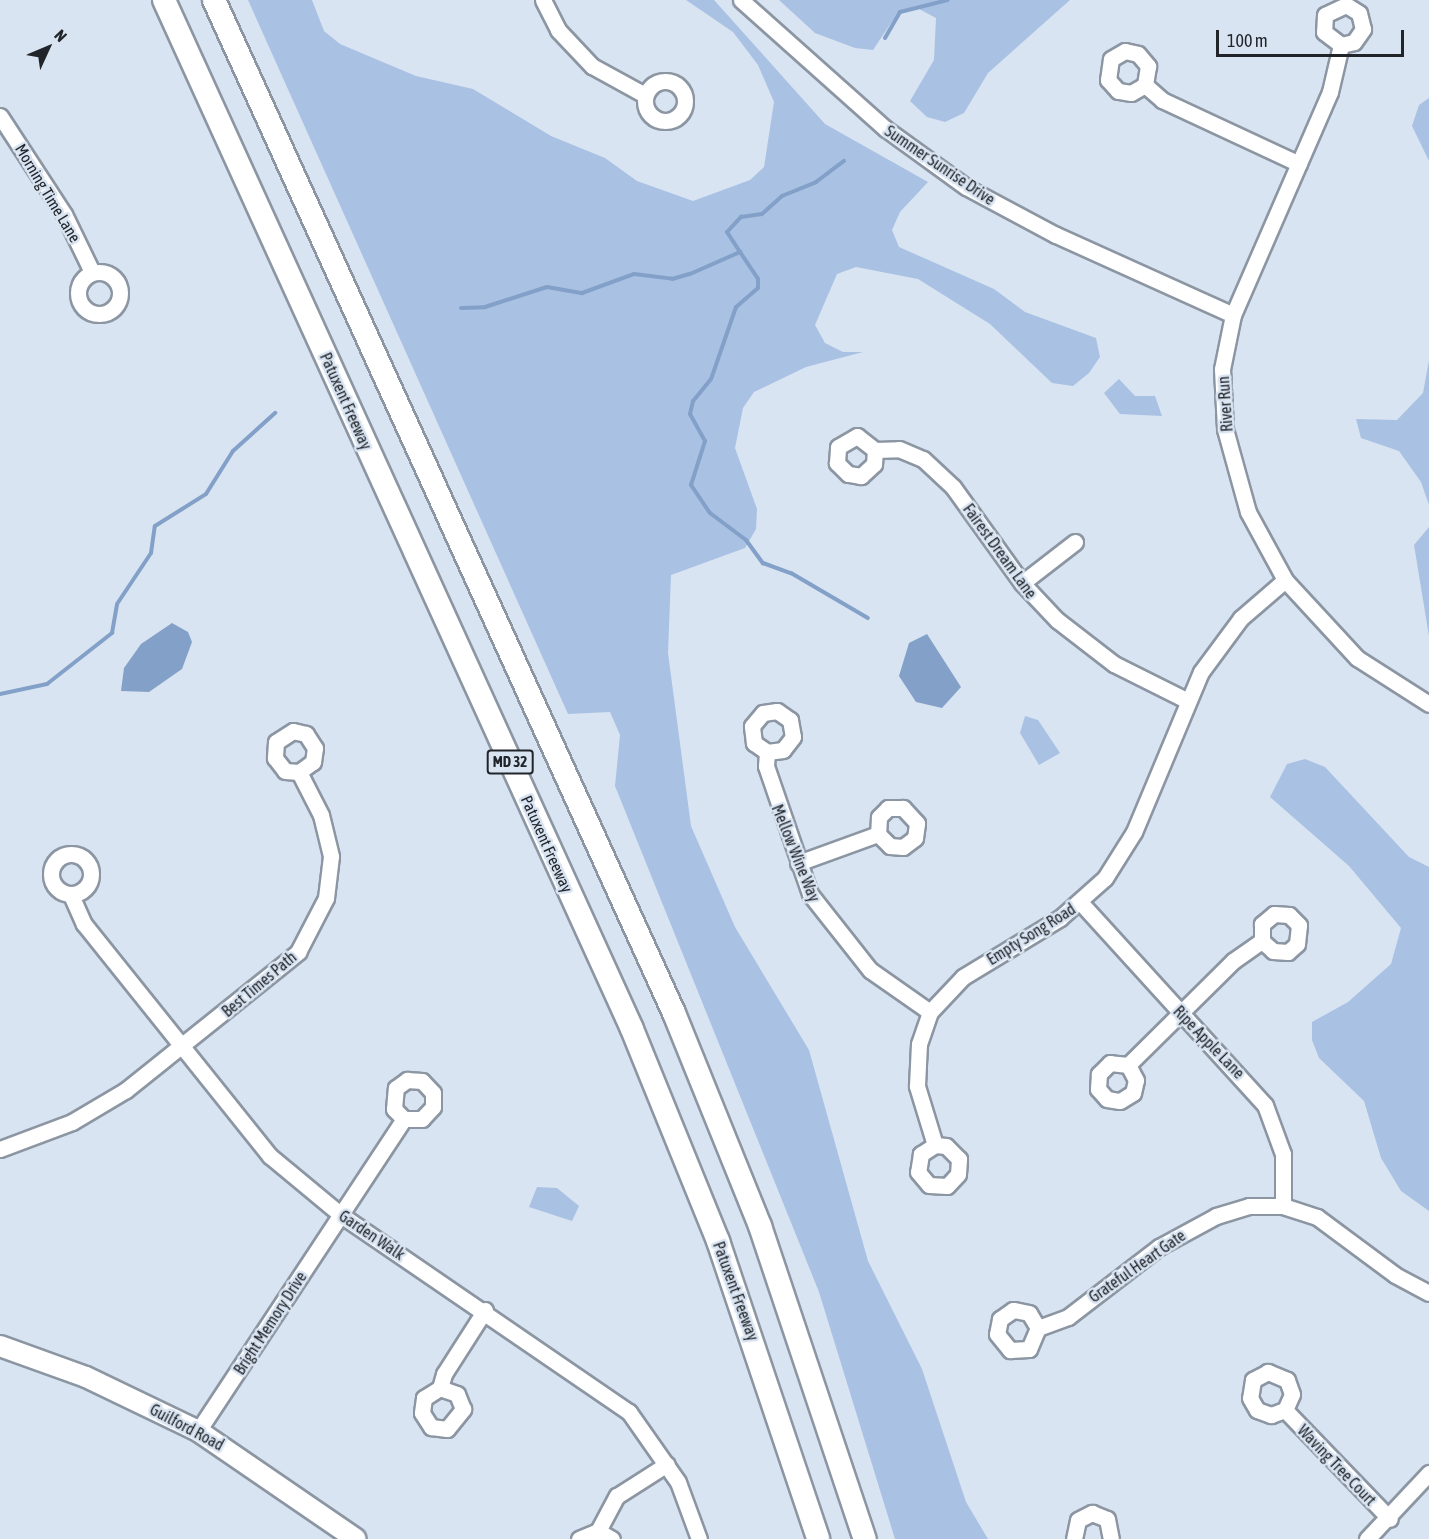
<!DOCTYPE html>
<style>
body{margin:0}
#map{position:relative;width:1429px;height:1539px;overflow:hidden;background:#d9e4f2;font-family:"Asap Condensed",sans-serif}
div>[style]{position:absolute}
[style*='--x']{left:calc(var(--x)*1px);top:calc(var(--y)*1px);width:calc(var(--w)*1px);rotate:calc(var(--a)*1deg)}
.green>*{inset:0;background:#a9c1e3}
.water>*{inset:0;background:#83a0c8}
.stream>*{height:4px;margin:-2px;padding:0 2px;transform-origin:2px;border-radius:2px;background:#83a0c8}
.roads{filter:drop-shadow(2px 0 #8c96a3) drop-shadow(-2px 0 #8c96a3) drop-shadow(0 2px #8c96a3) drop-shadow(0 -2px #8c96a3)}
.minor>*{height:15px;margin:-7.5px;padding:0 7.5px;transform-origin:7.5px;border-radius:7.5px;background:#fff}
.minor>.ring{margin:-7.5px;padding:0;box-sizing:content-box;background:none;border:15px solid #fff;border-radius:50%}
.major>*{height:20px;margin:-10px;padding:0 10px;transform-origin:10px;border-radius:10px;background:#fff}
.highway>*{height:22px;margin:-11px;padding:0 11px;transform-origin:11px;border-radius:11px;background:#fff}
span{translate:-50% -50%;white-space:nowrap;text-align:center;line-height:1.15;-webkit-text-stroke:5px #d9e4f2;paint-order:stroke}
.shield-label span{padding:2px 4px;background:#d9e4f2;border:2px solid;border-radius:4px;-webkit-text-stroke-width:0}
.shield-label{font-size:15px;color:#21252a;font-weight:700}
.street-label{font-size:16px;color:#21252a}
.north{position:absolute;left:18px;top:18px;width:60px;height:60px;-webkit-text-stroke:4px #d9e4f2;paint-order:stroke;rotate:46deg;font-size:16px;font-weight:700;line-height:24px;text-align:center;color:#21252a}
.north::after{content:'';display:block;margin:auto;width:21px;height:27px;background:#21252a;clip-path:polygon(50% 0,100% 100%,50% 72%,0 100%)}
.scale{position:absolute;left:1216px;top:30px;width:188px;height:27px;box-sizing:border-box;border:3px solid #21252a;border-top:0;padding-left:8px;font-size:18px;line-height:21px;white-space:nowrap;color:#21252a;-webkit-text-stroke:4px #d9e4f2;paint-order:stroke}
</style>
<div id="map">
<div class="green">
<i style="clip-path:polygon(248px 0,312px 0,324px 31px,340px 44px,416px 76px,473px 89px,551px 136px,605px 158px,637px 181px,693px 201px,750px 180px,764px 167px,774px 102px,758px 65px,733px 32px,686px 0,714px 0,825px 124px,928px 182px,900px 212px,892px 230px,899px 247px,994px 289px,1025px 312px,1096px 338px,1100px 357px,1089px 373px,1073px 386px,1052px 383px,990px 324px,918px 279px,856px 267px,837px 274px,815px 325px,825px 343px,843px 352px,863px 352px,806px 367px,754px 392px,743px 408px,735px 448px,757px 509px,756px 529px,745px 548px,671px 575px,668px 653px,691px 826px,735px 927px,809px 1050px,868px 1261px,922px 1369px,966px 1502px,988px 1539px,895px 1539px,819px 1292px,615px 786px,620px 735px,610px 712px,568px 714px)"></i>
<i style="clip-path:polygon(779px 0,1070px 0,988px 73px,964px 113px,945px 122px,927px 117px,910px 101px,934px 60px,936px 18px,919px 9px,897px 14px,873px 50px,855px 48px,815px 33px)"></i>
<i style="clip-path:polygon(1429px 98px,1429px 161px,1412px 126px,1419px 105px)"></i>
<i style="clip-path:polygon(1429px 360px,1429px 505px,1421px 482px,1399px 451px,1361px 438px,1356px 419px,1397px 420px,1423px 393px)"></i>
<i style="clip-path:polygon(1119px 379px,1135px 396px,1155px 396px,1162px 416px,1120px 414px,1104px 393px)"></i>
<i style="clip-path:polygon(1429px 527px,1429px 636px,1414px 545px)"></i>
<i style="clip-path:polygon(1025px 716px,1038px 720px,1060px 753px,1039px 765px,1020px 733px)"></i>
<i style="clip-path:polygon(1305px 759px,1325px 767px,1409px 857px,1429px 867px,1429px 1211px,1401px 1191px,1381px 1158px,1364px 1101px,1319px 1058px,1312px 1040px,1312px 1022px,1348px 1002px,1391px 964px,1401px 928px,1349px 866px,1270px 797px,1287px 764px)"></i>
<i style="clip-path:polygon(537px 1187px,557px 1188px,579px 1206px,572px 1221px,529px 1207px)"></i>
</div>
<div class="water">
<i style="clip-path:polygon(172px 623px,188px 632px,192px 642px,182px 669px,149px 692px,121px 691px,124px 668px,141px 644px)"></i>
<i style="clip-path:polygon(927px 634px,961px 687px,942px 708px,916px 702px,899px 676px,909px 643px)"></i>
</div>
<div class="stream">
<i style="--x:885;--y:38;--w:30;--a:-60"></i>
<i style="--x:900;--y:12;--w:49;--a:-14"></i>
<i style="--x:740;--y:252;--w:32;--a:56"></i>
<i style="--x:758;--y:279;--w:9;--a:90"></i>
<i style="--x:758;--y:288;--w:29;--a:139"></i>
<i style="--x:736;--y:307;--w:76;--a:109.1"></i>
<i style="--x:711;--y:379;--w:28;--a:129"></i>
<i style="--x:693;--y:401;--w:13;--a:103"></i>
<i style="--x:690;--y:414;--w:31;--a:61"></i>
<i style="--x:705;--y:441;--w:46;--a:107.7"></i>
<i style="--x:691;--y:485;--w:34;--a:56"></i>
<i style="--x:710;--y:513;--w:45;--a:36.9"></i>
<i style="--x:746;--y:540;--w:29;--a:54"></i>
<i style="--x:763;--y:563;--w:30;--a:20"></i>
<i style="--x:791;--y:573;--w:89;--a:30.3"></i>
<i style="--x:461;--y:308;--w:24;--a:-2"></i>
<i style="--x:485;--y:307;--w:65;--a:-17.9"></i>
<i style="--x:547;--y:287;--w:36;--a:10"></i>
<i style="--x:582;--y:293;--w:55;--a:-20.1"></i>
<i style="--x:634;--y:274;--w:38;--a:7"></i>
<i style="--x:672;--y:279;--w:19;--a:-16"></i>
<i style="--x:690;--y:274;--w:55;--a:-23.7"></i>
<i style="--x:740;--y:252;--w:24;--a:-123"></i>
<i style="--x:727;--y:232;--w:21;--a:-47"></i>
<i style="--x:741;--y:217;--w:21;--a:-8"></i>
<i style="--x:762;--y:214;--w:27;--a:-42"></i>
<i style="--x:782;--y:196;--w:37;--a:-22"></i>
<i style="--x:816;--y:182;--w:35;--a:-37"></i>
<i style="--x:0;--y:694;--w:48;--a:-12"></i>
<i style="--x:47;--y:684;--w:83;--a:-38.1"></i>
<i style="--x:112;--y:633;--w:29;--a:-80"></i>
<i style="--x:117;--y:604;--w:61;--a:-56.3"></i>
<i style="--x:151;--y:553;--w:27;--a:-82"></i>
<i style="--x:155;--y:526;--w:60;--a:-32.1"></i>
<i style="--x:206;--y:494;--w:51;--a:-57.9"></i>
<i style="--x:233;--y:451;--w:57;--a:-42.1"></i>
</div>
<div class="roads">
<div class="minor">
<i style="--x:543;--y:0;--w:34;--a:63"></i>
<i style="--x:558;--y:30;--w:50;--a:46.6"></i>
<i style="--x:592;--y:66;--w:60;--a:28.7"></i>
<i style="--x:741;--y:0;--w:194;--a:41.7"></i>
<i style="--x:886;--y:129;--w:99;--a:35.9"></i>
<i style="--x:966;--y:187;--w:102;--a:28.1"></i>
<i style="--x:1056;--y:235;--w:194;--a:24.3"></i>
<i style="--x:1341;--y:45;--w:13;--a:-13"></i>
<i style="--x:1354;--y:42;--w:16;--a:-55"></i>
<i style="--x:1363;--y:29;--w:16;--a:-104"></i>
<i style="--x:1359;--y:13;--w:15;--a:-148"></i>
<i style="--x:1346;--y:5;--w:23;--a:155"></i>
<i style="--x:1325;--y:15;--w:17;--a:93"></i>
<i style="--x:1324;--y:32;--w:21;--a:37"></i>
<i style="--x:1341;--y:45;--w:48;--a:103.2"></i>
<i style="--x:1330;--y:92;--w:243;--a:113.5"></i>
<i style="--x:1233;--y:315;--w:55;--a:101.5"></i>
<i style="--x:1222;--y:369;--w:60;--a:87.1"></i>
<i style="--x:1225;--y:429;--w:86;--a:74.5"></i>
<i style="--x:1248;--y:512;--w:77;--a:61.4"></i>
<i style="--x:1285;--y:580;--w:106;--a:47.3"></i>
<i style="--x:1357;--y:658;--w:85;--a:32.6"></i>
<i class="ring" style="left:645px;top:81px;width:25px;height:25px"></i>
<i style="--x:1145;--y:85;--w:16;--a:150"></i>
<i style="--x:1131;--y:93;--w:13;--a:-171"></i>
<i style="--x:1118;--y:91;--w:15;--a:-132"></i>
<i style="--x:1108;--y:80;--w:21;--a:-82"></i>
<i style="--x:1111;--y:59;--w:16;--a:-30"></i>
<i style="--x:1125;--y:51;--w:13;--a:13"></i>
<i style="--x:1138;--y:54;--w:16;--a:50"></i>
<i style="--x:1148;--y:66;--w:19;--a:99"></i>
<i style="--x:1145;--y:85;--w:23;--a:41"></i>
<i style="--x:1162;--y:100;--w:151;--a:25"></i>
<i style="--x:0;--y:116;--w:117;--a:56.9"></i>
<i style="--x:64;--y:214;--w:64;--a:64.2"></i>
<i class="ring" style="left:78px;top:272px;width:27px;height:27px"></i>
<i style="--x:875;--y:450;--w:14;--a:94"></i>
<i style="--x:874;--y:464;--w:18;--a:137"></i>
<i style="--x:861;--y:476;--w:13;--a:-171"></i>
<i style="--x:848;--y:474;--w:16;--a:-135"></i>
<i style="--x:837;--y:463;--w:16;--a:-86"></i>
<i style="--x:838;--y:447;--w:22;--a:-30"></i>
<i style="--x:857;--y:436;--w:23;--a:38"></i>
<i style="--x:875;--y:450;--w:24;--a:-2"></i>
<i style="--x:899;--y:449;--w:26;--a:23"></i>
<i style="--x:923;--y:459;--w:41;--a:43"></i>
<i style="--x:953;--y:487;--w:118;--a:54.3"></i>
<i style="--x:1022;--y:583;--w:51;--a:46.6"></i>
<i style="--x:1057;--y:620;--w:72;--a:37.7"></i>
<i style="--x:1114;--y:664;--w:80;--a:26.6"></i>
<i style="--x:1022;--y:583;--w:67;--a:-37.7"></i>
<i style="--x:767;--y:752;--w:16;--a:-145"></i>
<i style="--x:754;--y:743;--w:17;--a:-97"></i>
<i style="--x:752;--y:726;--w:17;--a:-50"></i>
<i style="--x:763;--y:713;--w:14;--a:-8"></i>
<i style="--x:777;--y:711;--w:16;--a:35"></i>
<i style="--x:790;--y:720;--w:17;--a:80"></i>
<i style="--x:793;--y:737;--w:16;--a:128"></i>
<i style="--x:783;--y:750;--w:16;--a:173"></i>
<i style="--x:767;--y:752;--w:14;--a:94"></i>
<i style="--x:766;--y:766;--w:135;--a:71"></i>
<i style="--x:810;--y:894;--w:97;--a:51.7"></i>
<i style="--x:870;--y:970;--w:73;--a:35"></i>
<i class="ring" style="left:51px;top:854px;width:25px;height:25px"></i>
<i style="--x:798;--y:863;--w:85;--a:-19.9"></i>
<i style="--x:878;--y:834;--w:17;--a:45"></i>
<i style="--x:890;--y:846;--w:13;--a:4"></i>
<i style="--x:903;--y:847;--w:15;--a:-37"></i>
<i style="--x:915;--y:838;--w:15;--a:-82"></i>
<i style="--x:917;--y:823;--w:21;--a:-133"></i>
<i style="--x:903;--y:808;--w:15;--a:180"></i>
<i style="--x:888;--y:808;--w:13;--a:135"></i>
<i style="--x:879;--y:817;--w:17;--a:93"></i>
<i style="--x:71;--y:895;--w:32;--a:66"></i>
<i style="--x:84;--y:924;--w:297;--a:51.3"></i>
<i style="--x:270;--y:1156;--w:92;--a:39.7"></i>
<i style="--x:341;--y:1215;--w:349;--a:34.4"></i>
<i style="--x:629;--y:1412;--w:85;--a:55"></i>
<i style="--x:678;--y:1482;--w:61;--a:69.8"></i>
<i style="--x:1081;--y:903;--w:273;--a:47.7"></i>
<i style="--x:1265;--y:1105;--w:52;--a:69.8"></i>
<i style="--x:1283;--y:1154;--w:52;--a:90"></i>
<i style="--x:1128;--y:1065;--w:18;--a:-174"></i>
<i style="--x:1110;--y:1063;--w:16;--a:135"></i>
<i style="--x:1099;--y:1074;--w:15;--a:94"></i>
<i style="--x:1098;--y:1089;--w:13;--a:48"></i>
<i style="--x:1107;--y:1099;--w:13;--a:9"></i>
<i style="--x:1120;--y:1101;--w:15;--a:-32"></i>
<i style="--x:1133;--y:1093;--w:13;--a:-77"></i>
<i style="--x:1136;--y:1080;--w:17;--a:-118"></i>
<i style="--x:1128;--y:1065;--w:148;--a:-44.7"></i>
<i style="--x:1233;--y:961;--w:35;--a:-35"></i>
<i style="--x:1262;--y:941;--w:15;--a:42"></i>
<i style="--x:1273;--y:951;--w:15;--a:4"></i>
<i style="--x:1288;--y:952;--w:12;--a:-42"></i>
<i style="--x:1297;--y:944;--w:19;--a:-84"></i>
<i style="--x:1299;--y:925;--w:14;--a:-135"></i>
<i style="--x:1289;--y:915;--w:15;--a:-176"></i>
<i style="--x:1274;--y:914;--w:16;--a:140"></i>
<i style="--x:1262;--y:924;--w:17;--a:90"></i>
<i style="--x:935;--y:1145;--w:17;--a:147"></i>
<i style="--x:921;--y:1154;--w:18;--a:99"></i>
<i style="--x:918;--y:1172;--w:17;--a:50"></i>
<i style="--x:929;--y:1185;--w:18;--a:3"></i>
<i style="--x:947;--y:1186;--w:16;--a:-47"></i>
<i style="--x:958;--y:1174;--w:15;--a:-86"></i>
<i style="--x:959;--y:1159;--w:18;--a:-135"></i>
<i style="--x:946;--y:1146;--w:11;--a:-175"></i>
<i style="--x:935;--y:1145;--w:62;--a:-107"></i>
<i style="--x:917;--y:1086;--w:42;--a:-87.3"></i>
<i style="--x:919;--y:1044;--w:34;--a:-71"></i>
<i style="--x:930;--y:1012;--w:48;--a:-46.7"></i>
<i style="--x:963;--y:977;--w:114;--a:-31.3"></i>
<i style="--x:1060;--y:918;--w:60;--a:-41.6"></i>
<i style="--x:1105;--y:878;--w:54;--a:-57.8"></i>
<i style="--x:1134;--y:832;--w:173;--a:-67.3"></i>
<i style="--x:1201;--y:672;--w:67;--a:-53.5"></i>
<i style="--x:1241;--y:618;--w:58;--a:-40.8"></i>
<i style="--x:0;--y:1149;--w:77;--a:-20.6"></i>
<i style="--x:72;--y:1122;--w:63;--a:-30.7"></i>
<i style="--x:126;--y:1090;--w:221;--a:-38.7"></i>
<i style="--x:298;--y:952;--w:61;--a:-62.6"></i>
<i style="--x:326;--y:898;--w:42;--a:-83.2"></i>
<i style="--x:331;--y:856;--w:42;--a:-103.7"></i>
<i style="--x:321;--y:815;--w:48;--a:-117.1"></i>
<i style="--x:299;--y:772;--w:17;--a:-36"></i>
<i style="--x:313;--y:762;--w:14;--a:-82"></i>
<i style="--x:315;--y:748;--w:17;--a:-123"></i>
<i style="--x:306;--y:734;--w:13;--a:-167"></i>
<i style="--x:293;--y:731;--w:20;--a:147"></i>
<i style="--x:276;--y:742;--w:16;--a:94"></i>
<i style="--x:275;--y:758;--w:16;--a:52"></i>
<i style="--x:285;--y:771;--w:14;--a:4"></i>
<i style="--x:1038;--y:1328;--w:17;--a:-121"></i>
<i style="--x:1029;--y:1313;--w:16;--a:-169"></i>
<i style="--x:1013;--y:1310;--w:16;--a:145"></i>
<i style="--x:1000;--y:1319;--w:15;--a:101"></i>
<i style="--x:997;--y:1334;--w:21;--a:51"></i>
<i style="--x:1010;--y:1350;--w:19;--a:-3"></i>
<i style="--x:1029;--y:1349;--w:23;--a:-67"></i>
<i style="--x:1038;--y:1328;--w:32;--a:-20"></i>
<i style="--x:1068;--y:1317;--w:115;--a:-37.6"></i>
<i style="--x:1159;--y:1247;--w:65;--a:-28.5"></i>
<i style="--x:1216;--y:1216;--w:34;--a:-17"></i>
<i style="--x:1249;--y:1206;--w:34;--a:0"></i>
<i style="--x:1283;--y:1206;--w:36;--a:18"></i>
<i style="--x:1317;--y:1217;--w:97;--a:36.6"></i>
<i style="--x:1395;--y:1275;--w:38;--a:28"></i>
<i style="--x:440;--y:1388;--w:19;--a:148"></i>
<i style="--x:424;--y:1398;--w:15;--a:98"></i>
<i style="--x:422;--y:1413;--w:17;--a:57"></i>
<i style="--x:431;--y:1427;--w:16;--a:7"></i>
<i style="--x:447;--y:1429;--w:26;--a:-51"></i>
<i style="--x:463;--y:1409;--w:16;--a:-112"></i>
<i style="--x:457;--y:1394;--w:18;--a:-161"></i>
<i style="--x:440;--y:1388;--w:15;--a:-74"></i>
<i style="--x:444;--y:1374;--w:76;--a:-57.4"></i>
<i style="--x:1285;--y:1410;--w:17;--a:-66"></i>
<i style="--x:1292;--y:1394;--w:15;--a:-110"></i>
<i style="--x:1287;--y:1380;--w:21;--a:-157"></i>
<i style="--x:1268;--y:1372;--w:17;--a:152"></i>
<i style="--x:1253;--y:1380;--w:18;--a:99"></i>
<i style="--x:1250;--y:1398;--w:14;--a:60"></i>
<i style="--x:1257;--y:1410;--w:15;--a:20"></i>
<i style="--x:1271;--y:1415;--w:15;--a:-20"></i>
<i style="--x:1285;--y:1410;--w:151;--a:46.1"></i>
<i style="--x:198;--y:1431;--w:374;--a:-56.6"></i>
<i style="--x:404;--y:1119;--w:14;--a:-135"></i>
<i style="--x:394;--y:1109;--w:21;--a:-85"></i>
<i style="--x:396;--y:1088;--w:14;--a:-36"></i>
<i style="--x:407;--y:1080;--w:15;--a:4"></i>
<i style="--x:422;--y:1081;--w:16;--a:47"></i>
<i style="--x:433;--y:1093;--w:14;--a:90"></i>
<i style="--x:433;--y:1107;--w:16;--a:133"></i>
<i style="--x:422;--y:1119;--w:18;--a:180"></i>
<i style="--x:598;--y:1531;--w:40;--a:-62"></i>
<i style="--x:617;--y:1496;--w:59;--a:-32.6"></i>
<i style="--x:579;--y:1539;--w:21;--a:-23"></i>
<i style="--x:598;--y:1531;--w:16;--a:30"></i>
<i style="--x:1074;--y:1539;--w:19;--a:-78"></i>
<i style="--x:1078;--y:1520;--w:16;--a:-27"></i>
<i style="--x:1092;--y:1513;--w:16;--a:22"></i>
<i style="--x:1107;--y:1519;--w:20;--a:79"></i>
<i style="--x:1367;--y:1539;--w:91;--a:-46.8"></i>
</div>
<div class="major">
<i style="--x:0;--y:1346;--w:91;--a:19.8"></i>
<i style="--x:86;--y:1377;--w:124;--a:25.7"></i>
<i style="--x:198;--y:1431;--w:191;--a:34.4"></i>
</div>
<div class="highway">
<i style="--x:164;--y:0;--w:1130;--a:65.54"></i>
<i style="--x:632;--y:1029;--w:229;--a:67.9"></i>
<i style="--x:718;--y:1241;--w:314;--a:71.4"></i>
<i style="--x:214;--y:0;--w:1113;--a:65.58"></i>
<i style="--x:674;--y:1013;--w:230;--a:68"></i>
<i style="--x:760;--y:1226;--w:330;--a:71.5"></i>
</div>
</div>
<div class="shield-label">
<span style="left:510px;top:762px">MD 32</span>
</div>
<div class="street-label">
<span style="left:940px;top:165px;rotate:34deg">Summer Sunrise Drive</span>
<span style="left:48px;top:193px;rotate:59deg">Morning Time Lane</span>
<span style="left:346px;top:401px;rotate:66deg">Patuxent Freeway</span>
<span style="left:1225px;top:404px;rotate:-94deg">River Run</span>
<span style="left:1000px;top:551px;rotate:54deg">Fairest Dream Lane</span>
<span style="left:547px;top:844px;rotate:66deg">Patuxent Freeway</span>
<span style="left:796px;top:853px;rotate:68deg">Mellow Wine Way</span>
<span style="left:1031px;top:934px;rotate:-32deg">Empty Song Road</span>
<span style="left:259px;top:984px;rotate:-40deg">Best Times Path</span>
<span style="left:1209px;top:1042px;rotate:46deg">Ripe Apple Lane</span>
<span style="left:372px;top:1235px;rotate:34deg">Garden Walk</span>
<span style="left:1137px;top:1266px;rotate:-35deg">Grateful Heart Gate</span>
<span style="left:736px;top:1291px;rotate:70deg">Patuxent Freeway</span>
<span style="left:270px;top:1323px;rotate:-57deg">Bright Memory Drive</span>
<span style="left:187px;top:1427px;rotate:28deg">Guilford Road</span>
<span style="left:1337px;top:1465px;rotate:46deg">Waving Tree Court</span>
</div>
<div class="north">N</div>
<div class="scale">100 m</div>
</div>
